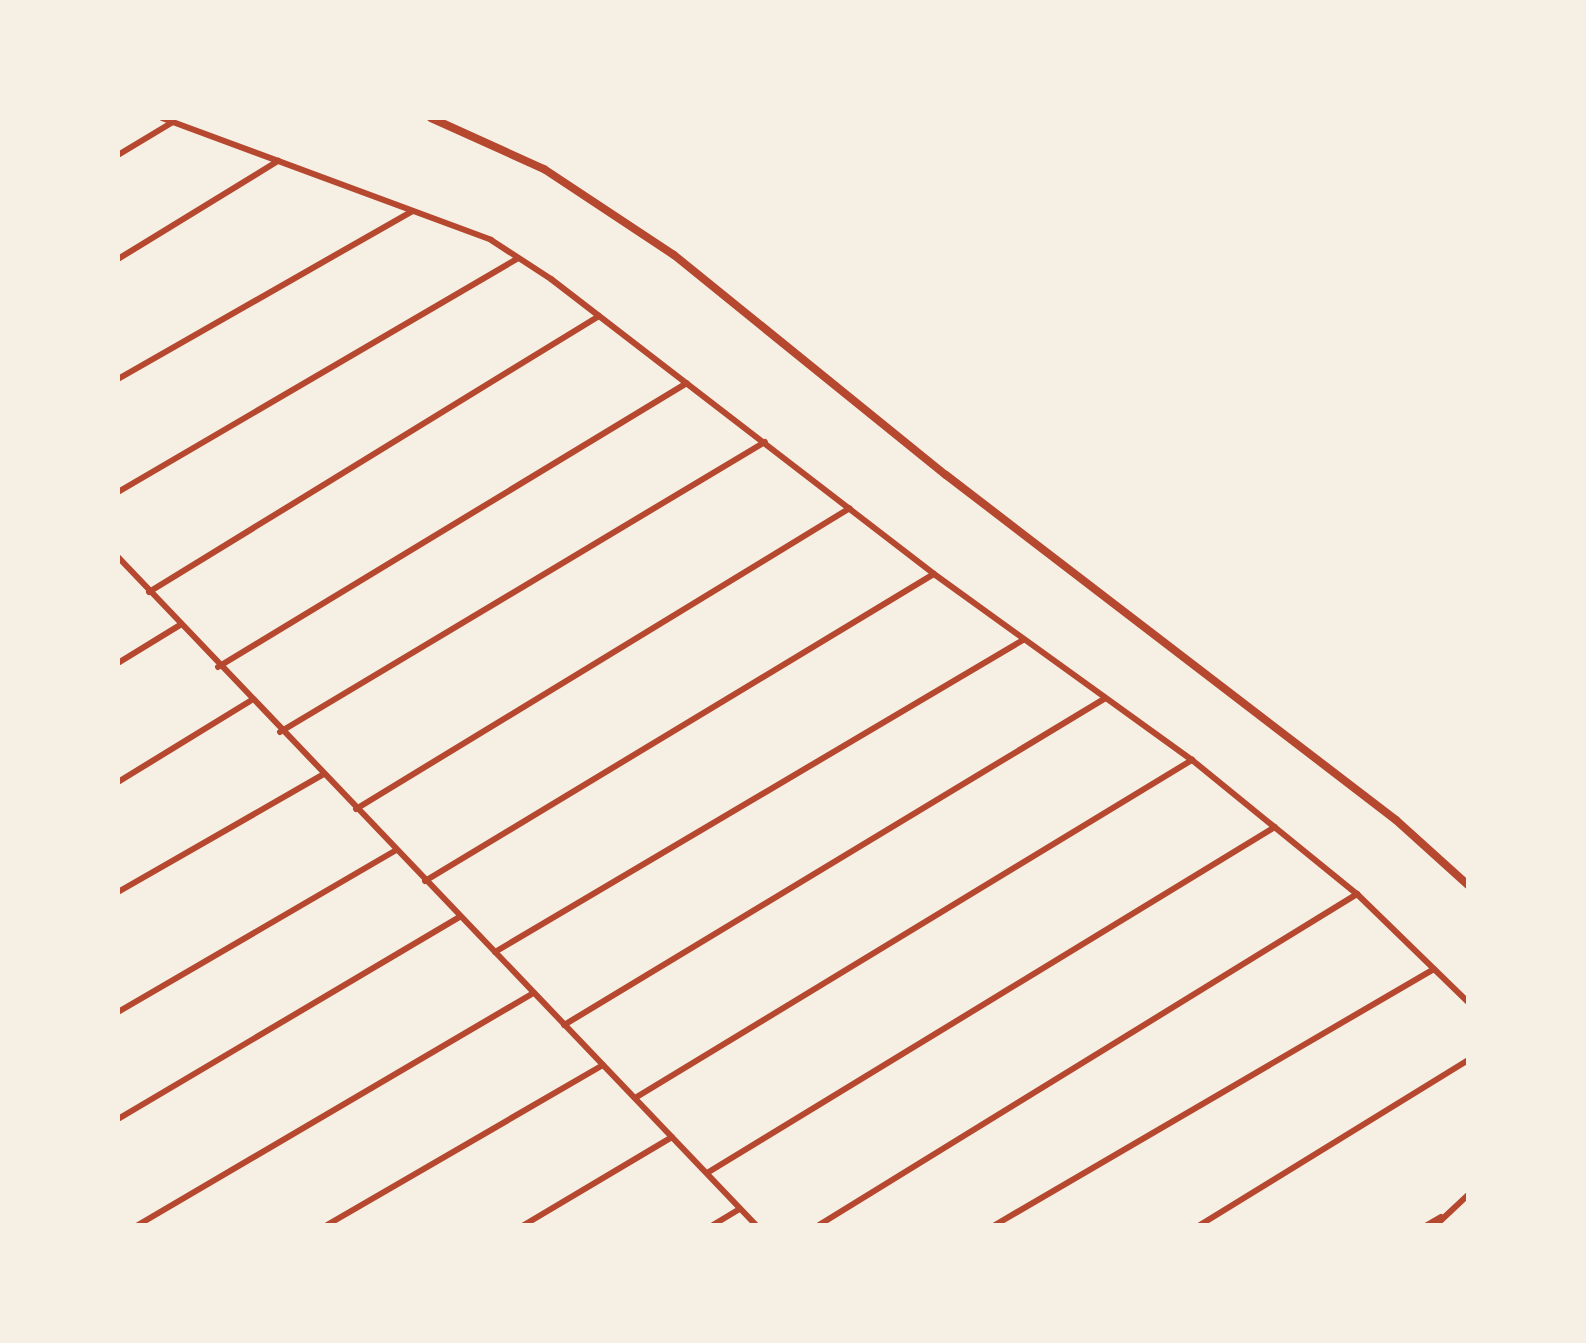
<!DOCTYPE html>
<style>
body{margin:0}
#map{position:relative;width:1586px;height:1343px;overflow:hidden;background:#f6efe4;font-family:Rubik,sans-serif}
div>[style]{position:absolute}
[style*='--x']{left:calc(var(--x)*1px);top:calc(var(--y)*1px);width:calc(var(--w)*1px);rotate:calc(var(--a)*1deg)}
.service>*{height:6px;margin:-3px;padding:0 3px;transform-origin:3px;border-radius:3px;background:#b5482f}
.minor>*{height:8px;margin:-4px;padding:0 4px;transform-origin:4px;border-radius:4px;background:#b5482f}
span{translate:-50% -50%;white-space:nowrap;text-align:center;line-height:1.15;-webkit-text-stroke:8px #f6efe4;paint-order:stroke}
.frame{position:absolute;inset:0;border:120px solid #f6efe4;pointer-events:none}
</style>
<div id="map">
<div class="service">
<i style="--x:162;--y:118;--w:351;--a:20.3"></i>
<i style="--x:491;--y:240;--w:72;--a:33"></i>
<i style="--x:551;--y:279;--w:483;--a:37.6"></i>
<i style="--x:934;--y:574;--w:318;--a:35.8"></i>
<i style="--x:1192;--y:760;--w:213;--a:39.1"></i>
<i style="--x:1357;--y:894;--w:155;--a:44.2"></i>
<i style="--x:118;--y:155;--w:64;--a:-31"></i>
<i style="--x:118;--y:259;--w:188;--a:-31.5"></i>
<i style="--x:118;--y:379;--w:339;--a:-29.7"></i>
<i style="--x:118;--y:492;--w:463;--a:-30.3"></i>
<i style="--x:118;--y:557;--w:924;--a:46.32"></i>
<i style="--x:149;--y:592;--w:528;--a:-31.52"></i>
<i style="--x:118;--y:663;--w:73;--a:-31.5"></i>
<i style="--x:218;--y:667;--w:548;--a:-31.2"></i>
<i style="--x:280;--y:732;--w:565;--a:-30.88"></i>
<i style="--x:118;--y:782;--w:155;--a:-31.5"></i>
<i style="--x:356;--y:809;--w:578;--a:-31.35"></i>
<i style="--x:425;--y:881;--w:594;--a:-31.1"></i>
<i style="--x:118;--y:892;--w:235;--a:-29.8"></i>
<i style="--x:495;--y:952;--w:613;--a:-30.58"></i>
<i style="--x:118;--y:1012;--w:322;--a:-30.2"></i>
<i style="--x:564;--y:1025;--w:631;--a:-31.12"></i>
<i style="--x:635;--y:1098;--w:652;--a:-31.25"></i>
<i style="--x:118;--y:1119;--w:396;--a:-30.6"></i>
<i style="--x:707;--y:1173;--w:665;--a:-31.35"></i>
<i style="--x:138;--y:1225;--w:459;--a:-30.4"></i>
<i style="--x:327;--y:1225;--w:319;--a:-30.1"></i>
<i style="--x:524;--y:1225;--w:172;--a:-30.7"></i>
<i style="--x:713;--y:1225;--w:31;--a:-31"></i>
<i style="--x:819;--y:1225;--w:632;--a:-31.6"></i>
<i style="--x:995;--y:1225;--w:508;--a:-30.25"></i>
<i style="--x:1200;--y:1225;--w:315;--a:-31.6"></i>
<i style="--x:1427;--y:1225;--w:16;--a:-30"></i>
<i style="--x:1436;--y:1225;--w:44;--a:-43.2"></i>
</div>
<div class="minor">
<i style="--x:431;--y:118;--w:124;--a:24.3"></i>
<i style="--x:544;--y:169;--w:156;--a:33.5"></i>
<i style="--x:674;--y:255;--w:350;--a:39"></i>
<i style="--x:946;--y:475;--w:567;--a:37.48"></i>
<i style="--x:1396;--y:820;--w:97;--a:42.1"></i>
</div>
<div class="frame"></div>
</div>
